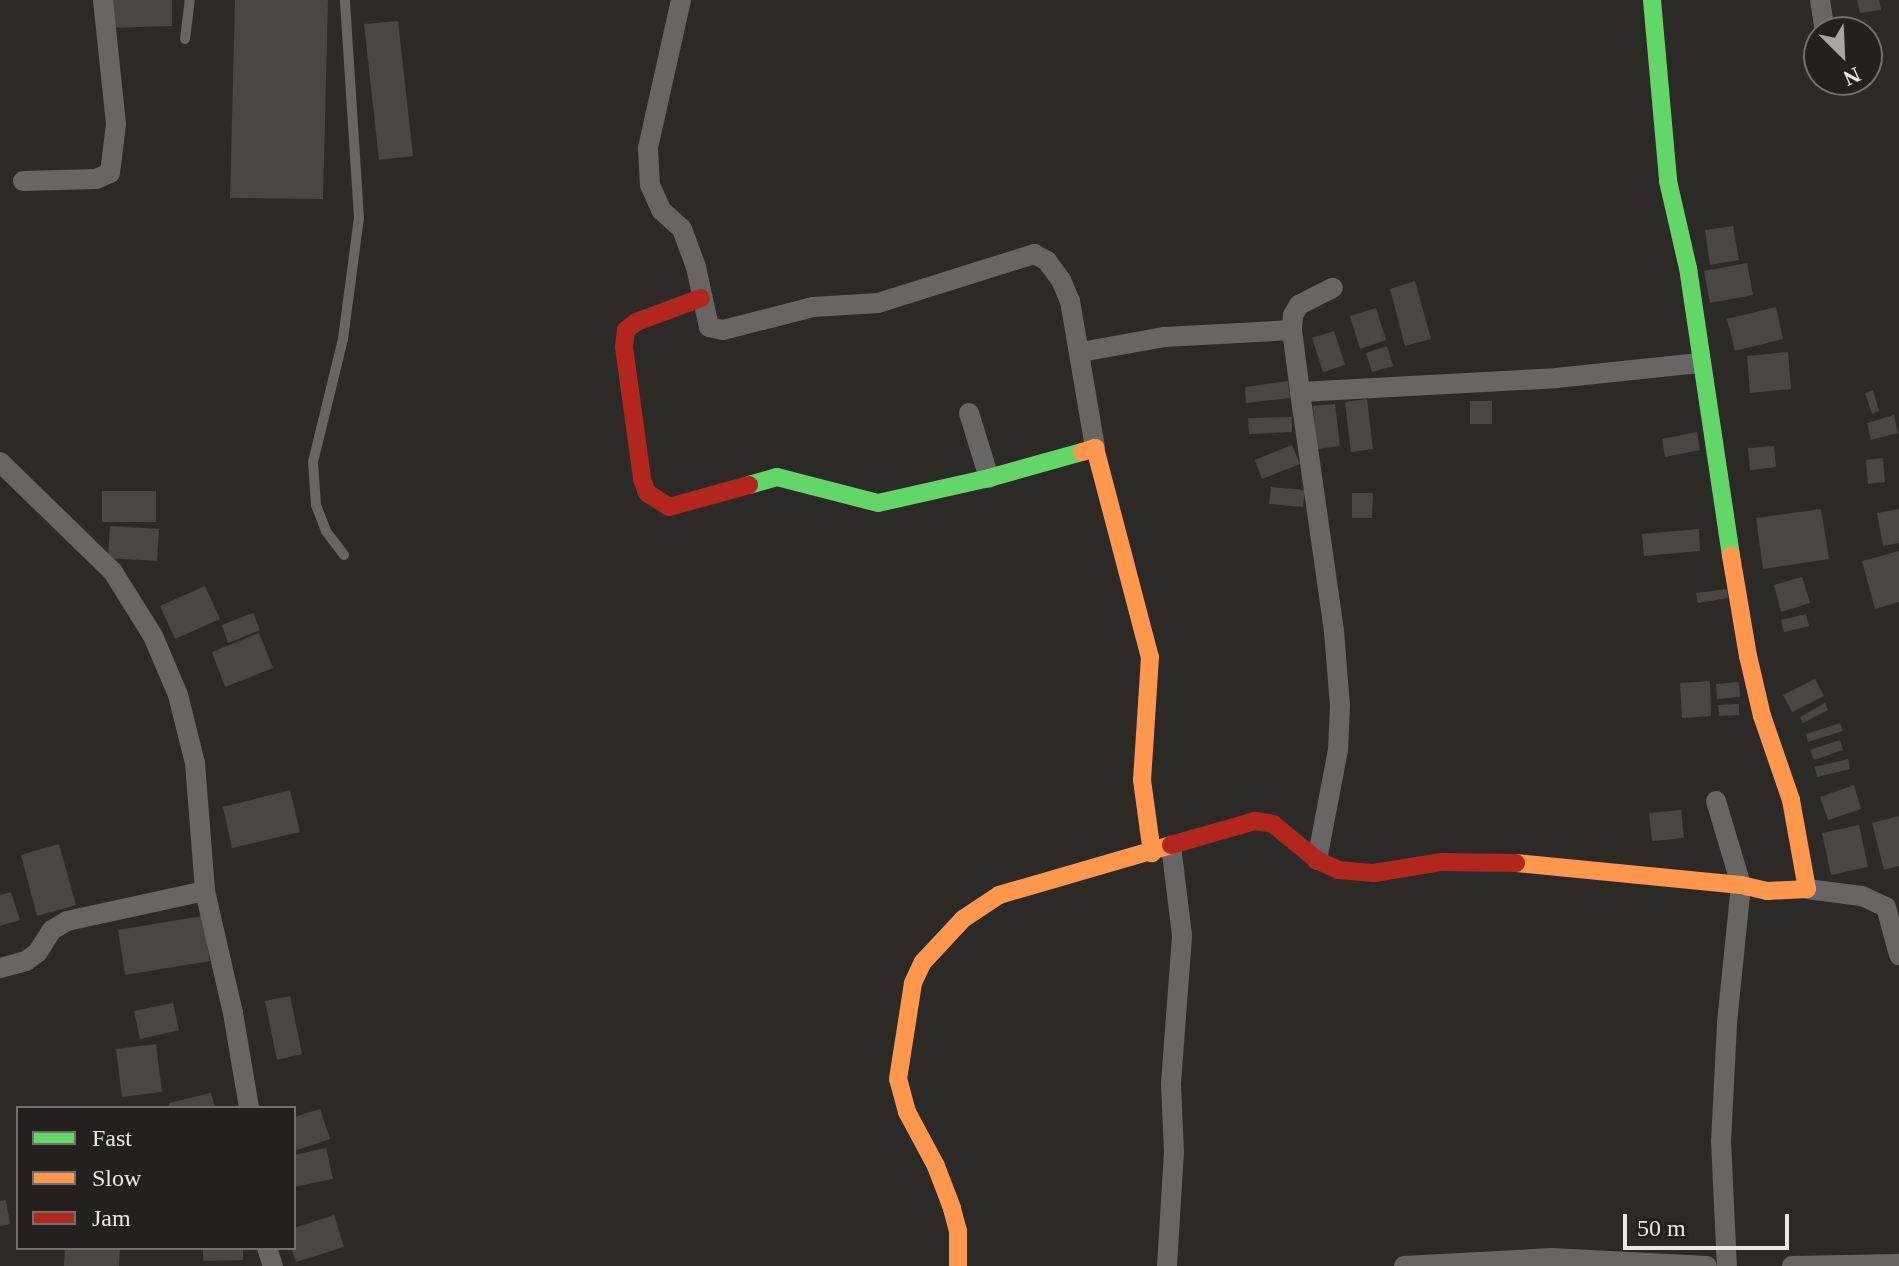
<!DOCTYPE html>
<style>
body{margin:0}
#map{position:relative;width:1899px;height:1266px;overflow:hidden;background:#2c2a27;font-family:"Times New Roman",serif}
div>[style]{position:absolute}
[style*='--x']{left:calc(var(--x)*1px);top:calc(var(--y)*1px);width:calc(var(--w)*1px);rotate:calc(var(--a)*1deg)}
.building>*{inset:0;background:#484745}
.lane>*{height:10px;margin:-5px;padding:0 5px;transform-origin:5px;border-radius:5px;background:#676665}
.street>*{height:20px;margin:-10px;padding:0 10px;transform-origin:10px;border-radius:10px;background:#676665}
.fast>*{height:18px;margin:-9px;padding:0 9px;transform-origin:9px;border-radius:9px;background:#63d668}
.slow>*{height:18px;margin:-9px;padding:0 9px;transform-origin:9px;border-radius:9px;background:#ff974d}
.jam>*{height:18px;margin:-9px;padding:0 9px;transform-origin:9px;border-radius:9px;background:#b3261e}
span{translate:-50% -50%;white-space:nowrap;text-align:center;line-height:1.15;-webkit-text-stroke:8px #23201d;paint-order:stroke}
.legend{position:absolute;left:16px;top:1106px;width:280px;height:144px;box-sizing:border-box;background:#23201d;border:2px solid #73706d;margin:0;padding:10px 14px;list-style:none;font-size:24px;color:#eae8e6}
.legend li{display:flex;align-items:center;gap:16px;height:40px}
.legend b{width:40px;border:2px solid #73706d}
.north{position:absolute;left:1803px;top:16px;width:80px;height:80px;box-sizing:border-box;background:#23201d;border:2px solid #73706d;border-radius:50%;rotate:156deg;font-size:22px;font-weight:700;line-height:32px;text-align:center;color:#eae8e6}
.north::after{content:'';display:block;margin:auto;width:28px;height:36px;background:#a8a6a3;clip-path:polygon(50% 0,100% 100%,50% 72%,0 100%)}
.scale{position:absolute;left:1623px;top:1214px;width:166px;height:36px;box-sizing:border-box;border:4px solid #eae8e6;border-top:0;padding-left:10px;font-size:24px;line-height:28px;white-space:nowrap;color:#eae8e6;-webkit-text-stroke:6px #23201d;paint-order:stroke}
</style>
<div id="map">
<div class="building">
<i style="clip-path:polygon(106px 0,172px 0,172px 26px,107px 28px)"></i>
<i style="clip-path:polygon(235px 0,328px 0,323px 199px,230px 198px)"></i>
<i style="clip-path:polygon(1857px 0,1879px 0,1881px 10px,1860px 13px)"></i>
<i style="clip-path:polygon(398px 21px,413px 156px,379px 160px,364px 24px)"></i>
<i style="clip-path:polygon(1733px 226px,1739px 260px,1710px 265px,1705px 230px)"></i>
<i style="clip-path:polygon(1747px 263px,1753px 295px,1710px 303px,1704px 271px)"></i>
<i style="clip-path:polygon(1415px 281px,1431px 339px,1405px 346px,1390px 289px)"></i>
<i style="clip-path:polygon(1776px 307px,1783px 339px,1735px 351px,1727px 319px)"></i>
<i style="clip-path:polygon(1376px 308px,1386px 340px,1360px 349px,1350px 316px)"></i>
<i style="clip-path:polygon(1334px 331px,1345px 365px,1323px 372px,1312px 338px)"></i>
<i style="clip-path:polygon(1387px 346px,1393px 366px,1372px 372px,1366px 353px)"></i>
<i style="clip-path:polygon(1788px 352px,1791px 389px,1750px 393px,1747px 356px)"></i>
<i style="clip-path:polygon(1288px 381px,1290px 398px,1246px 403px,1245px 387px)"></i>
<i style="clip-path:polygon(1873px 390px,1879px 411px,1872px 414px,1865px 393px)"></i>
<i style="clip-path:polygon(1367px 399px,1373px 449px,1351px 452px,1345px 402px)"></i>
<i style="clip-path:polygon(1470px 401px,1492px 401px,1492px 424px,1470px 424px)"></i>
<i style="clip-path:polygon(1335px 404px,1340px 446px,1317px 449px,1313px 406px)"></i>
<i style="clip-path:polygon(1894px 415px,1898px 433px,1871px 440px,1867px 423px)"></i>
<i style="clip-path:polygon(1292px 417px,1292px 432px,1249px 434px,1248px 418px)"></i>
<i style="clip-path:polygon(1697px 432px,1700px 450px,1665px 457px,1662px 439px)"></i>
<i style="clip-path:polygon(1292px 445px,1300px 464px,1262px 479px,1255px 460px)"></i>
<i style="clip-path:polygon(1774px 446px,1776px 467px,1750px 470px,1748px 448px)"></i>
<i style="clip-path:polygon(1883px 458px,1885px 482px,1868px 484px,1866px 460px)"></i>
<i style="clip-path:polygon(1271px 487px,1305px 490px,1303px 507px,1269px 504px)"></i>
<i style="clip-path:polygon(102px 491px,156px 491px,156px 522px,102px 522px)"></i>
<i style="clip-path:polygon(1352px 493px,1373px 493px,1372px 518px,1352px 518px)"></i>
<i style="clip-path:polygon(1821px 509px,1829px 559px,1763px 569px,1756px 518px)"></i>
<i style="clip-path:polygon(1899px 509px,1899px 543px,1883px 546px,1877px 513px)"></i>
<i style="clip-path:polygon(110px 526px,159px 529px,157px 561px,108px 558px)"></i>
<i style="clip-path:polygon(1699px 529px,1700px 551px,1644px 556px,1642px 534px)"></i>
<i style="clip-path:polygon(1899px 551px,1899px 602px,1875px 609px,1862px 561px)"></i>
<i style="clip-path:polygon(1802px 577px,1810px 603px,1781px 612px,1774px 585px)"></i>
<i style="clip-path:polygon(205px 586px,220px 619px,175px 639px,160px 606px)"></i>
<i style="clip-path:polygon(1727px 589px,1728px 598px,1698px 603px,1696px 593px)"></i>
<i style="clip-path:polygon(253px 613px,260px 630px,228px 643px,222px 625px)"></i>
<i style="clip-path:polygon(1806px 614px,1809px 626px,1784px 632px,1781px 620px)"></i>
<i style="clip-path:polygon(259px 633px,273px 668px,225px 687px,212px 652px)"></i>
<i style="clip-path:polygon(1815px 679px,1824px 696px,1792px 712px,1783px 695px)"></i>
<i style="clip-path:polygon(1710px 681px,1711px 716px,1682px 718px,1680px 683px)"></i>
<i style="clip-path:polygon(1739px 682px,1740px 697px,1717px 699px,1716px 684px)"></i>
<i style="clip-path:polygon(1825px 703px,1828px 710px,1803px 723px,1800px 717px)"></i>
<i style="clip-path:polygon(1739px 704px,1739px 715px,1719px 716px,1718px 705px)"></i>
<i style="clip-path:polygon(1840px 723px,1843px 731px,1808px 742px,1806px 734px)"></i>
<i style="clip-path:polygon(1840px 740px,1843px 750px,1814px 760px,1810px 750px)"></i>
<i style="clip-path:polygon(1848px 759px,1850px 769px,1817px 777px,1815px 767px)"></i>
<i style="clip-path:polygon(1854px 785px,1861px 809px,1828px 820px,1820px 797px)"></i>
<i style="clip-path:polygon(290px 790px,300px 832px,232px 848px,223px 807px)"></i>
<i style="clip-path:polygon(1681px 810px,1684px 838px,1652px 841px,1649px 813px)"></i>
<i style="clip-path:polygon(1899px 816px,1899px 866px,1884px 870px,1872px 823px)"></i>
<i style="clip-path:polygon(1859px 825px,1868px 867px,1831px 875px,1822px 833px)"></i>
<i style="clip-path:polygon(59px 844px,76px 905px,37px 916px,21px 855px)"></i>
<i style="clip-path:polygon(11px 892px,20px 920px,0 926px,0 895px)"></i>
<i style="clip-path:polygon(202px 916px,210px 961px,125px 975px,118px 930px)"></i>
<i style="clip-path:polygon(290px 996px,302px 1054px,277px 1060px,265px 1001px)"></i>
<i style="clip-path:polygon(173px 1003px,179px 1030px,140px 1039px,134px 1011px)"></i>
<i style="clip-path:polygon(156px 1044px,162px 1092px,122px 1097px,116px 1049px)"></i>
<i style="clip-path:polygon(211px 1093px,215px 1108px,170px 1108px,169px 1103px)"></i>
<i style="clip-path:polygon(320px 1109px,330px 1139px,294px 1151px,294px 1117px)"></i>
<i style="clip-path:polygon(326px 1148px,333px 1179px,294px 1187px,294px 1155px)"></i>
<i style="clip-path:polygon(6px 1200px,10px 1224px,0 1226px,0 1201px)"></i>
<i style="clip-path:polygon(334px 1215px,344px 1247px,296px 1262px,291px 1248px,294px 1248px,294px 1228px)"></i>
<i style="clip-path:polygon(65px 1248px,120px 1248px,119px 1266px,64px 1266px)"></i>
<i style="clip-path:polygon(203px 1248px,243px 1248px,243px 1260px,203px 1261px)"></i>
</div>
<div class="lane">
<i style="--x:185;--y:39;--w:39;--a:-83"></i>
<i style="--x:344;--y:555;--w:30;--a:-127"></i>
<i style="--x:326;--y:531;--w:28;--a:-111"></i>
<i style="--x:316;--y:505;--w:43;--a:-94"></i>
<i style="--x:313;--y:462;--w:127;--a:-76.3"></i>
<i style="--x:343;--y:339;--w:122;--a:-82.5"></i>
<i style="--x:359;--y:218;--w:218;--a:-93.7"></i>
</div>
<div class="street">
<i style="--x:681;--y:0;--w:152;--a:102.6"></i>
<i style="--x:648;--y:148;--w:37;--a:87"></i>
<i style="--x:650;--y:185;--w:27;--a:66"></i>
<i style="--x:661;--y:210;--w:28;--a:42"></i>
<i style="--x:682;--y:229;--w:40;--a:69.8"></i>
<i style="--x:696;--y:267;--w:61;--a:77.8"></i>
<i style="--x:709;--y:327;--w:14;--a:12"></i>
<i style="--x:723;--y:330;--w:93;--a:-14.3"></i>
<i style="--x:813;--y:307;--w:65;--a:-3.5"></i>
<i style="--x:878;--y:303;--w:164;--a:-17.4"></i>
<i style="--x:1034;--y:254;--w:15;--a:28"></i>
<i style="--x:1047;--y:261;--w:24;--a:54"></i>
<i style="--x:1061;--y:280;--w:23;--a:67"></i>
<i style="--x:1070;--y:301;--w:149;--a:80.3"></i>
<i style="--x:1820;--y:0;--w:32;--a:81"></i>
<i style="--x:23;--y:181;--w:73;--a:-1.6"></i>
<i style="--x:96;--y:179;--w:15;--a:-23"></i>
<i style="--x:110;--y:173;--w:49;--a:-83"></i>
<i style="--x:116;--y:124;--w:125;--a:-96"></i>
<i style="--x:1292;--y:330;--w:15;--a:-86"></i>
<i style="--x:1293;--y:315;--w:12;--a:-59"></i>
<i style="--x:1299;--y:305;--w:38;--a:-27"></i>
<i style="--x:1081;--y:352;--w:84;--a:-10.2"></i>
<i style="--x:1164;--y:337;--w:128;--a:-3.1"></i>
<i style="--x:1292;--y:330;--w:63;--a:82.6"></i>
<i style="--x:969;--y:413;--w:68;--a:72.9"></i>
<i style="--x:0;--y:462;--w:158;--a:44.2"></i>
<i style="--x:113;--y:572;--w:75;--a:58"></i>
<i style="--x:153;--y:636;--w:64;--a:67"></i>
<i style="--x:178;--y:695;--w:70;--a:76"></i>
<i style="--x:195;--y:763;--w:128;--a:85.5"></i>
<i style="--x:205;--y:891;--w:125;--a:77.1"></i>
<i style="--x:233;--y:1013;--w:96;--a:80.4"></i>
<i style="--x:1716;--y:801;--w:88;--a:73.4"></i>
<i style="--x:1741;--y:885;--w:140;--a:95.8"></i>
<i style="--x:1727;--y:1024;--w:117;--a:92.9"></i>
<i style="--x:1721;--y:1141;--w:125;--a:87.3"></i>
<i style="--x:1317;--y:860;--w:112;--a:-79.2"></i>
<i style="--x:1338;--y:750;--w:44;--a:-87.4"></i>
<i style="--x:1340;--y:706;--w:75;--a:-94.6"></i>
<i style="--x:1334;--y:631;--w:241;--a:-98.1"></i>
<i style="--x:1300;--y:392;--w:256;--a:-3.1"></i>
<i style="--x:1556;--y:378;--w:144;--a:-6"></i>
<i style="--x:1807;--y:889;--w:55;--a:7.3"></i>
<i style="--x:1862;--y:896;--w:26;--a:25"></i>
<i style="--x:1886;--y:907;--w:50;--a:74.8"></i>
<i style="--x:0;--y:968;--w:27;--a:-15"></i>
<i style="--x:26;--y:961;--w:15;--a:-37"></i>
<i style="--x:38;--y:952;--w:26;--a:-58"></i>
<i style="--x:52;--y:930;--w:17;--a:-31"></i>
<i style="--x:67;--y:921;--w:141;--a:-12.3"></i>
<i style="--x:267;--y:1248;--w:19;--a:72"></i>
<i style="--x:1167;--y:1266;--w:113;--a:-86.5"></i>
<i style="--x:1174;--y:1153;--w:70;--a:-92.5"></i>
<i style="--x:1171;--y:1083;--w:148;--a:-85.7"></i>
<i style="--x:1182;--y:935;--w:90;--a:-97"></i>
<i style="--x:1404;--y:1266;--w:147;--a:-3.1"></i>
<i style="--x:1551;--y:1258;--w:156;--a:2.9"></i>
<i style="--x:1792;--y:1266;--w:107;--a:-1.1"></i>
</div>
<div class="fast">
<i style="--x:1652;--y:0;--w:182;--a:84.9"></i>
<i style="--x:1668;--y:181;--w:89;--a:77.1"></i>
<i style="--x:1688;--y:268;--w:290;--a:81.5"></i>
<i style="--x:749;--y:485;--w:29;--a:-16"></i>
<i style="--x:777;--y:477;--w:104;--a:14.4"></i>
<i style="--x:878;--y:503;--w:114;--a:-12.7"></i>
<i style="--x:989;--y:478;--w:97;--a:-15.6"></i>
</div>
<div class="slow">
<i style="--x:1082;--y:452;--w:14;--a:-17"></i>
<i style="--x:1095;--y:448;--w:216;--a:75.3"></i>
<i style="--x:1150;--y:657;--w:123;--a:93.7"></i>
<i style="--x:1142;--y:780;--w:74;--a:82.2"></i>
<i style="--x:1516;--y:863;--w:226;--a:5.6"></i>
<i style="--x:1741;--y:885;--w:27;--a:13"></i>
<i style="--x:1767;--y:891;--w:40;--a:-2.9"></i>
<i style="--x:1807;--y:889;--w:90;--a:-100.2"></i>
<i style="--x:1791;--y:800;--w:89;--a:-109"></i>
<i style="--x:1762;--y:716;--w:62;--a:-103.1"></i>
<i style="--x:1748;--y:656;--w:102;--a:-99.6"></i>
<i style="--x:958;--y:1266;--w:35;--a:-90"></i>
<i style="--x:958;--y:1231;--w:24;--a:-105"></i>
<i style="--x:952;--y:1208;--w:45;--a:-110.9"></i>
<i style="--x:936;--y:1166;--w:61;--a:-118.2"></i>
<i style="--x:907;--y:1112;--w:34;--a:-105"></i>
<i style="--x:898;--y:1079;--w:97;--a:-81.1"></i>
<i style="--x:913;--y:983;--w:23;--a:-65"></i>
<i style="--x:923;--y:962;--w:59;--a:-47.1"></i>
<i style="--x:963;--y:919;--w:43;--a:-33.7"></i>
<i style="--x:999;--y:895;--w:179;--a:-16.2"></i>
</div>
<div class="jam">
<i style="--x:701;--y:298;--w:69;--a:159.7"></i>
<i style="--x:636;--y:322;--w:13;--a:141"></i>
<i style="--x:626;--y:330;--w:17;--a:97"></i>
<i style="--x:624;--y:347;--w:133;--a:82.2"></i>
<i style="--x:642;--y:479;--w:15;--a:70"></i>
<i style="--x:647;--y:493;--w:26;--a:32"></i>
<i style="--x:669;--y:507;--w:83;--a:-15.4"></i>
<i style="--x:1171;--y:845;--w:87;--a:-15.9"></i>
<i style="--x:1255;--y:821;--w:18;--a:9"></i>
<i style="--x:1273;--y:824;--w:57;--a:39.3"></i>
<i style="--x:1317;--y:860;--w:23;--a:25"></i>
<i style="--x:1338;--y:870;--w:36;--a:5"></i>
<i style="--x:1374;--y:873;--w:69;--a:-9.2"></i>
<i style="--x:1442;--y:862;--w:74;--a:0.8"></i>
</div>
<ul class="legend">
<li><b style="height:10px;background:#63d668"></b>Fast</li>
<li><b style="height:10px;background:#ff974d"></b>Slow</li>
<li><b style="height:10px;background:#b3261e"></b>Jam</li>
</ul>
<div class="north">N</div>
<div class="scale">50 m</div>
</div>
